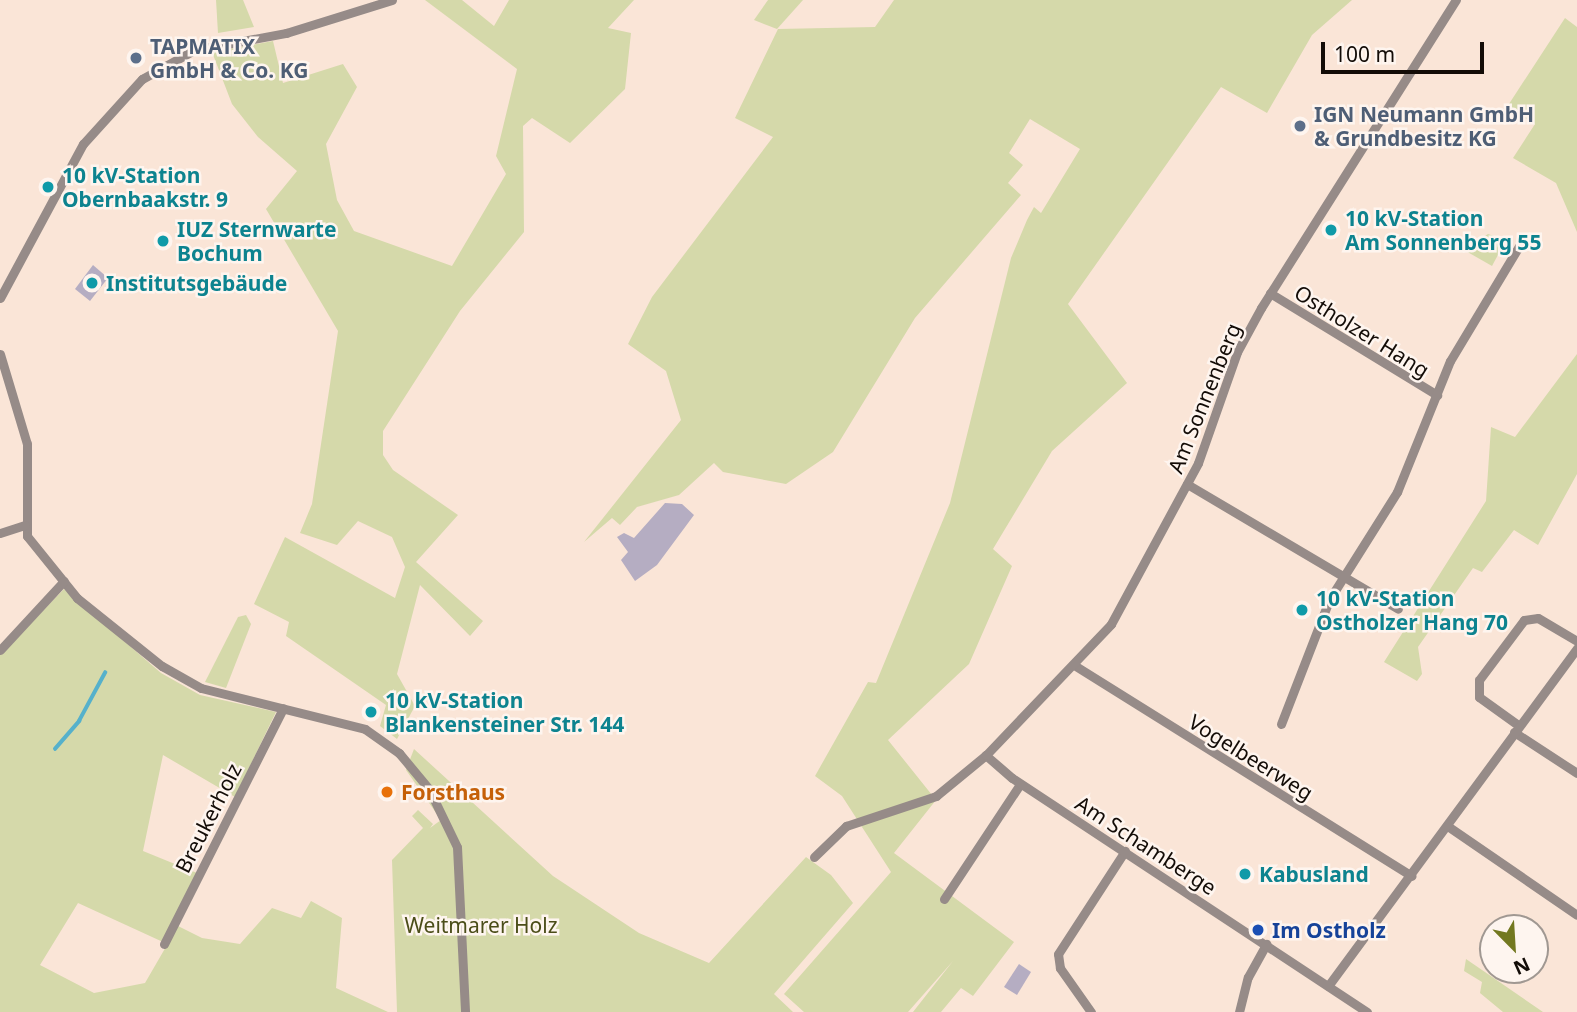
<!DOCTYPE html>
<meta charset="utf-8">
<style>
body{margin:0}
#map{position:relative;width:1577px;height:1012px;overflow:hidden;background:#fae5d7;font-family:"Noto Sans",sans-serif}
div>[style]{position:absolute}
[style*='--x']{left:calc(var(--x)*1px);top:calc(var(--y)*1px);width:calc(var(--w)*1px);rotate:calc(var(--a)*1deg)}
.green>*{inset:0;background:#d5d9aa}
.stream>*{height:3.5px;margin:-1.75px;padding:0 1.75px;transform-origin:1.75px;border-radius:1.75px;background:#56b1cb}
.building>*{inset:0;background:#b5adc2}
.street>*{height:9px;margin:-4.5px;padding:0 4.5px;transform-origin:4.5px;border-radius:4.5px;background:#968b88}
.dots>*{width:19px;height:19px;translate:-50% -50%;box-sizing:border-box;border:4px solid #fef5ef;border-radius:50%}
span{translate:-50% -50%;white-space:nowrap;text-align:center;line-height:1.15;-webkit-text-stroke:5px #fef5ef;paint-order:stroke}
.service-label{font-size:21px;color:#4e5e75;font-weight:700}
.left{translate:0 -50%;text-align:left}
.culture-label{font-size:21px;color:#0d838f;font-weight:700}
.street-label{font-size:21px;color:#130c07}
.food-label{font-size:21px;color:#c56008;font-weight:700}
.park-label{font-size:21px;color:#4b4d18}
.transit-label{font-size:21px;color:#164399;font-weight:700}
.north{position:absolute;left:1479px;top:914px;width:70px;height:70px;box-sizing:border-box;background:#fef5ef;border:2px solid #a09892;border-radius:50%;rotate:156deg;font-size:19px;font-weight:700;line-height:28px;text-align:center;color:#130c07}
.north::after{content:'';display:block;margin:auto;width:24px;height:32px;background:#737820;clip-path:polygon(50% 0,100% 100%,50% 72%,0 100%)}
.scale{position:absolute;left:1321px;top:42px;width:163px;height:32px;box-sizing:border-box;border:4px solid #130c07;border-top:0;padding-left:9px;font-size:21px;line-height:24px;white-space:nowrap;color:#130c07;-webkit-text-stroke:5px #fef5ef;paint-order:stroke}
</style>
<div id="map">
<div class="green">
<i style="clip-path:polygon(216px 0,243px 0,254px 27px,218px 33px)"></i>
<i style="clip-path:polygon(425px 0,462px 0,494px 26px,509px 0,634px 0,608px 28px,631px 33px,625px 89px,570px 143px,532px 118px,523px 126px,524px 232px,460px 311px,383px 431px,383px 455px,393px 470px,458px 515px,416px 562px,483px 621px,470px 636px,420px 585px,397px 674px,415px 706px,397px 739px,380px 726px,386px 705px,286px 636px,289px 622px,254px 604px,285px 537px,395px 598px,405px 567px,392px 537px,358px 521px,337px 545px,300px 533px,312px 504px,338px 331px,266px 209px,297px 171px,258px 137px,232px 104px,212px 52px,273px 41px,283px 83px,343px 64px,357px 87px,326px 144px,337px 200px,354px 231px,452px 266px,506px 174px,496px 156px,517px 69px)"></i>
<i style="clip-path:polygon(768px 0,803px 0,777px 29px,754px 20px)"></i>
<i style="clip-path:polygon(894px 0,1352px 0,1312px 35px,1267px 113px,1221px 87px,1068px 304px,1127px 383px,1052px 451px,993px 549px,1012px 566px,969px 664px,888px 740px,936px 800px,894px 853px,1014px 942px,973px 996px,961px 988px,941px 1012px,913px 1012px,953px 961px,908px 1012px,804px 1012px,784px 994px,891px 872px,842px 796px,815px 776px,868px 682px,876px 683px,950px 503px,1011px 258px,1027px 220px,1034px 207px,1041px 213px,1080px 149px,1030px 119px,1009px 153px,1023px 165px,1008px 183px,1021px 195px,915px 318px,833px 452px,786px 484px,723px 472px,714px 463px,679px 495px,637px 507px,620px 525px,612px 518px,584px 542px,681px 420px,666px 371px,628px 344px,652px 297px,773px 137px,735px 118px,778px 29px,875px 27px)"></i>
<i style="clip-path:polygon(1565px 18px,1577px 27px,1577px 232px,1556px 183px,1513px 158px,1535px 124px,1507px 107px)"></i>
<i style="clip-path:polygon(1488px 234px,1506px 240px,1492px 266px,1464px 250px)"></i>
<i style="clip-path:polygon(1577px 354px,1577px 474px,1538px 545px,1514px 530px,1482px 572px,1473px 568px,1418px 647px,1422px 674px,1417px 681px,1384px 662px,1486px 501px,1491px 427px,1515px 437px)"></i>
<i style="clip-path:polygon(64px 589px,161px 673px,200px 695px,276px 712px,235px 797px,163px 755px,143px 851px,197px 873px,163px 942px,78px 903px,40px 965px,94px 993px,145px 983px,178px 926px,202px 938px,240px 944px,272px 908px,301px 918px,311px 901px,342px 918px,336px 988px,388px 1012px,0 1012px,0 655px)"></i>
<i style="clip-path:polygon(246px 615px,251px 624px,226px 688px,205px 682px,238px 617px)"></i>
<i style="clip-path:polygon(414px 749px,553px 876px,639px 933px,709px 963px,806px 857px,831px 875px,853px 903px,774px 994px,793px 1012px,397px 1012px,392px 860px,423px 828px,412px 816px,418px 810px,433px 824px,430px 828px,441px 820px,406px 770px)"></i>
<i style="clip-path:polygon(1466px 959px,1543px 1012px,1503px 1012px,1480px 993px,1482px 982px,1464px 971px)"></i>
</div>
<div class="stream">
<i style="--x:55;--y:749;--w:37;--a:-49"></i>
<i style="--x:79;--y:721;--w:55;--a:-61.6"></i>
</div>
<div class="building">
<i style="clip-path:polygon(93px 265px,108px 278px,90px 301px,75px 289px)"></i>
<i style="clip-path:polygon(665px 503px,682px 504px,694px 515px,657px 565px,635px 581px,621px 560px,628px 552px,617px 537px,624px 533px,634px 538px)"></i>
<i style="clip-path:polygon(1019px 964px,1031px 972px,1017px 995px,1004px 987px)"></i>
</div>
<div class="street">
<i style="--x:1270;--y:293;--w:196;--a:31.4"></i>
<i style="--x:0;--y:298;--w:175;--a:-61.7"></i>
<i style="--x:83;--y:144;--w:88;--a:-47.8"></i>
<i style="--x:142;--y:79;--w:60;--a:-29.1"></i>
<i style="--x:194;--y:50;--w:94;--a:-10.5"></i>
<i style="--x:286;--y:33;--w:111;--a:-17.3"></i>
<i style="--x:0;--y:354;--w:94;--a:73.3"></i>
<i style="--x:27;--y:444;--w:92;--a:90"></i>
<i style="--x:27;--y:536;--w:80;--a:51.1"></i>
<i style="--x:77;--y:598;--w:109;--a:38.7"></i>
<i style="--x:162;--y:666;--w:45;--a:29.4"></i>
<i style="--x:201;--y:688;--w:169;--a:14"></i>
<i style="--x:365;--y:729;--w:42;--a:35.2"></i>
<i style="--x:399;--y:753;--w:47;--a:50.2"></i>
<i style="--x:429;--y:789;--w:64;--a:64.2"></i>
<i style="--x:457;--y:847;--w:165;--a:87.2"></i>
<i style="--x:1187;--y:484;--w:245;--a:30.6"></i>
<i style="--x:0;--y:533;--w:26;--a:-18"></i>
<i style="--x:0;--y:650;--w:94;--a:-47.2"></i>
<i style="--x:1074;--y:665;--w:398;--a:32"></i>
<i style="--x:1281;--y:724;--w:133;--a:-68.8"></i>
<i style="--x:1329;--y:600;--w:128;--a:-57.8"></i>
<i style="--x:1397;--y:492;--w:141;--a:-68"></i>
<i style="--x:1450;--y:361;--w:134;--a:-59"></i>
<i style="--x:1518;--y:725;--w:48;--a:-144.3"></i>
<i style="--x:1479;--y:697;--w:17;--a:-90"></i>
<i style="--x:1479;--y:680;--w:75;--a:-53.1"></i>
<i style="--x:1524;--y:620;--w:14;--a:-8"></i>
<i style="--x:1538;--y:618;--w:45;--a:30.5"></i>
<i style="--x:1514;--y:732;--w:75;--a:33.1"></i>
<i style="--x:1449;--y:827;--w:155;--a:34.5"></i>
<i style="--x:814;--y:857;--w:45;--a:-44.1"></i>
<i style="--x:846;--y:826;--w:95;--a:-18.4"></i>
<i style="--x:936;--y:796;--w:65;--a:-39.4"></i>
<i style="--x:944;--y:899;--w:138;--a:-56.5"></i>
<i style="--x:164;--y:944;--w:264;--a:-63.2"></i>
<i style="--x:1328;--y:986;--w:420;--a:-53.6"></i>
<i style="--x:1091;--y:1012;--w:54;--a:-125.2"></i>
<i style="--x:1060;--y:968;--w:14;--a:-98"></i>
<i style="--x:1058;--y:954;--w:123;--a:-57"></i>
<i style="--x:1239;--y:1012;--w:36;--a:-76"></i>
<i style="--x:1248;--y:977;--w:38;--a:-61"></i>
<i style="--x:1367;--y:1012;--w:425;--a:-146.6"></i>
<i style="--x:1012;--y:778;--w:35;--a:-139"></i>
<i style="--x:986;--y:755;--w:181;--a:-46.3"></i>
<i style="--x:1111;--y:624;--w:183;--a:-61.6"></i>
<i style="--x:1198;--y:463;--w:118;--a:-70.6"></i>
<i style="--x:1237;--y:352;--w:50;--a:-61.4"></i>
<i style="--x:1261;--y:308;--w:365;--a:-57.7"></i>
</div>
<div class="dots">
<i style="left:136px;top:58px;background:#5c6f8a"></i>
<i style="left:1300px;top:126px;background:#5c6f8a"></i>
<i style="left:48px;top:187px;background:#0f9aa8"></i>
<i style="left:1331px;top:230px;background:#0f9aa8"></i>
<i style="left:163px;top:241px;background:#0f9aa8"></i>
<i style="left:92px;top:283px;background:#0f9aa8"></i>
<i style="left:1302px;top:610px;background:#0f9aa8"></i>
<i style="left:371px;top:712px;background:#0f9aa8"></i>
<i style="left:387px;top:792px;background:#e8710a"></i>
<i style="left:1245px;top:874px;background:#0f9aa8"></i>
<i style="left:1258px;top:930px;background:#1a4fb4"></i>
</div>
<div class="service-label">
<span class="left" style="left:150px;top:58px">TAPMATIX<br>GmbH &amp; Co. KG</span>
<span class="left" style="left:1314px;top:126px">IGN Neumann GmbH<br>&amp; Grundbesitz KG</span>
</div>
<div class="culture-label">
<span class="left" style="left:62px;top:187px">10 kV-Station<br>Obernbaakstr. 9</span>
<span class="left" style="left:1345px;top:230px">10 kV-Station<br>Am Sonnenberg 55</span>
<span class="left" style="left:177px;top:241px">IUZ Sternwarte<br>Bochum</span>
<span class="left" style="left:106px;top:283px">Institutsgebäude</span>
<span class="left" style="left:1316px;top:610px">10 kV-Station<br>Ostholzer Hang 70</span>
<span class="left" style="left:385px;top:712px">10 kV-Station<br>Blankensteiner Str. 144</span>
<span class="left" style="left:1259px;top:874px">Kabusland</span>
</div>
<div class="street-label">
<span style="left:1362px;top:331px;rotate:32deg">Ostholzer Hang</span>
<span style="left:1204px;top:398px;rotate:-68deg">Am Sonnenberg</span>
<span style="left:1251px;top:757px;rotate:32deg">Vogelbeerweg</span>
<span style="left:208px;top:818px;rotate:-63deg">Breukerholz</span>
<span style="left:1146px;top:845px;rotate:33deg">Am Schamberge</span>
</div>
<div class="food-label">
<span class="left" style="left:401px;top:792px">Forsthaus</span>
</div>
<div class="park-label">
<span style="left:481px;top:925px">Weitmarer Holz</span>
</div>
<div class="transit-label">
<span class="left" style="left:1272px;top:930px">Im Ostholz</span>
</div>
<div class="north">N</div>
<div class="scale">100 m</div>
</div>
